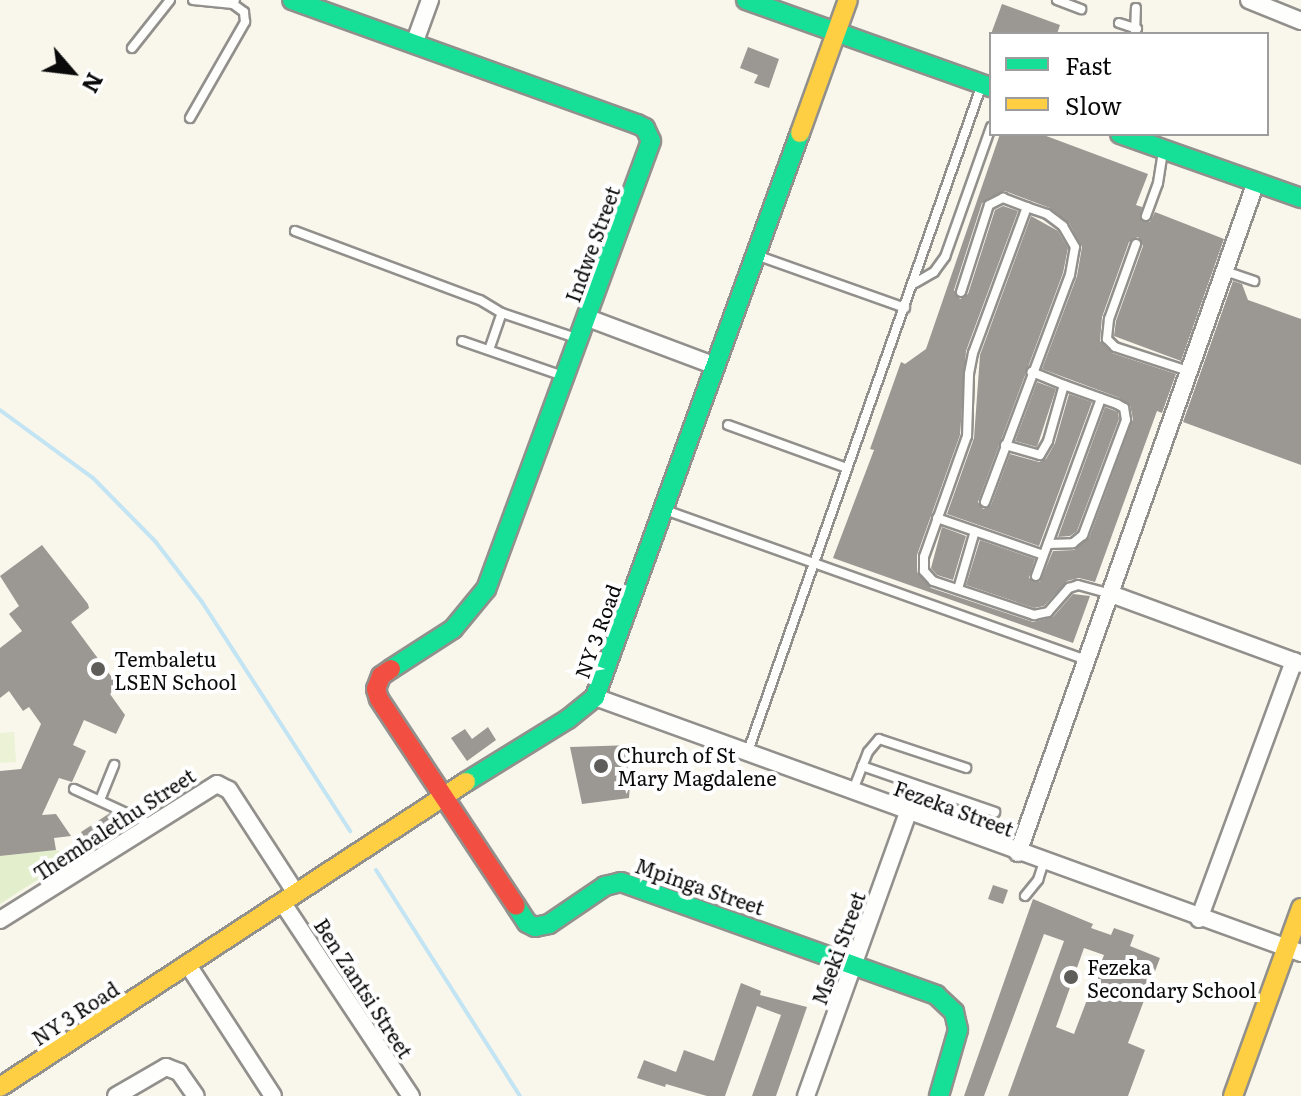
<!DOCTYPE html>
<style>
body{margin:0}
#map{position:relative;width:1301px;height:1096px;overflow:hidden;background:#f9f6ec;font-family:Literata,serif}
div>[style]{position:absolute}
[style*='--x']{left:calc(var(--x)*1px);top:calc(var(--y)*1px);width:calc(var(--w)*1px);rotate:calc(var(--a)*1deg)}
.green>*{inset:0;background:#e2eecc}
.pitch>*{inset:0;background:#ecf2d5}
.stream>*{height:4px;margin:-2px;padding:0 2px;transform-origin:2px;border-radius:2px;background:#c2e4f3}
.building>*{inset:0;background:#9b9893}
.roads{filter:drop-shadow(2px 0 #92908c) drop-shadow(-2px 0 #92908c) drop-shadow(0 2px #92908c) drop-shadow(0 -2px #92908c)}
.lane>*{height:8px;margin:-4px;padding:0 4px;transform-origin:4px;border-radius:4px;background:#fefefc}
.street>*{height:16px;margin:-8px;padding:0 8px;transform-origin:8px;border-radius:8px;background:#fefefc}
.fast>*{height:18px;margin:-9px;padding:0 9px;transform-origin:9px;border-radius:9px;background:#16e098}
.slow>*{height:18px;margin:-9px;padding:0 9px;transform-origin:9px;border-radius:9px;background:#ffcf43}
.jam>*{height:18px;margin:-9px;padding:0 9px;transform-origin:9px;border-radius:9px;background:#f24e42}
.dots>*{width:22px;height:22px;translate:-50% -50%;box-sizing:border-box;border:4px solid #fff;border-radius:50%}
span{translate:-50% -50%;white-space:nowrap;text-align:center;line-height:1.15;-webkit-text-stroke:8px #fff;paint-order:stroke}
.street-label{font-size:20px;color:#0a0a0a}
.poi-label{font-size:20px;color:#0a0a0a}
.left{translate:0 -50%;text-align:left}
.legend{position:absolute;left:989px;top:32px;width:280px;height:104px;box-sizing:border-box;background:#fff;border:2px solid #9d9d9d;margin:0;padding:10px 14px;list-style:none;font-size:24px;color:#0a0a0a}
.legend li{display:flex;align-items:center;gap:16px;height:40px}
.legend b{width:40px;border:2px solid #9d9d9d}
.north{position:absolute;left:32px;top:32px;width:80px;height:80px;-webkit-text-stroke:6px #fff;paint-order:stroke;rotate:118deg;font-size:22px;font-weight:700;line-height:32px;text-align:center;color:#0a0a0a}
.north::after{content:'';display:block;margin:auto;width:28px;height:36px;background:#0a0a0a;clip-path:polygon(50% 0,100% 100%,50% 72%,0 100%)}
</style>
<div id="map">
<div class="green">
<i style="clip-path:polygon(56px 850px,73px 857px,0 904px,0 856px)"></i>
</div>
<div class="pitch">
<i style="clip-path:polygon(14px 732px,16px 762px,0 763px,0 733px)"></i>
</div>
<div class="stream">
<i style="--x:0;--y:410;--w:115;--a:36.2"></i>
<i style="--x:93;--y:478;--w:88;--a:45.5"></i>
<i style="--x:155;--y:541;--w:77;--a:52.4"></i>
<i style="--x:202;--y:602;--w:273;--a:57.1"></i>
<i style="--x:376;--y:870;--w:268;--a:57.5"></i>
</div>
<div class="building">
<i style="clip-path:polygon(1002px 4px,1060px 25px,1057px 34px,991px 34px)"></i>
<i style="clip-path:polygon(748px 47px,779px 59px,769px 88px,754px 83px,758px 75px,740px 68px)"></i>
<i style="clip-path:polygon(1000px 134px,1041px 134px,1148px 174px,1136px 205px,1142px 207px,1141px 221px,1150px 222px,1155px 212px,1224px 239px,1181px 361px,1114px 336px,1116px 321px,1143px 246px,1138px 237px,1129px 242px,1102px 317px,1100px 341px,1112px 353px,1176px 374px,1162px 413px,1157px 411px,1095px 582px,1079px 578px,1067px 581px,1044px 606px,1034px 608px,966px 585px,980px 540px,1035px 559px,1029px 578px,1040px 582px,1053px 551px,1074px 550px,1089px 538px,1133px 419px,1130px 405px,1120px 398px,1042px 369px,1077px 276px,1082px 247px,1069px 223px,1050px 208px,1005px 191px,982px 203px,954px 290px,960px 299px,968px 294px,995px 210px,1003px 206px,1018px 211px,966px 351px,960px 435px,917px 555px,917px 572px,931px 588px,1033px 622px,1053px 617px,1073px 594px,1090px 596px,1073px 643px,833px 558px,874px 450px,870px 449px,901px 362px,905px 364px,926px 349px)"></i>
<i style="clip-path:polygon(1031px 216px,1058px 231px,1068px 248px,1063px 273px,978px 502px,983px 509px,991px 505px,1010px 454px,1039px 462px,1046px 459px,1055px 443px,1069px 394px,1092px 402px,1039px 546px,947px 514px,974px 438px,980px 355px)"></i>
<i style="clip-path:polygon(1233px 281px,1242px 284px,1248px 300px,1301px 319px,1301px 465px,1183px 422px)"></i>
<i style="clip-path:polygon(1037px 382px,1056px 389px,1037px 447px,1015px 441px)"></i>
<i style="clip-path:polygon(1105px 407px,1118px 412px,1119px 419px,1077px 531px,1070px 536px,1058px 537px)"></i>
<i style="clip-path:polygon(942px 527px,966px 536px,953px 580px,937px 575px,931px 568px)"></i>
<i style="clip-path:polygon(42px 545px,88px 604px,89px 608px,71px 622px,119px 687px,110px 694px,125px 715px,116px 734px,84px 720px,73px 745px,86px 751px,72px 782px,59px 778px,42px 815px,56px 814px,71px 836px,54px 838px,56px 850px,0 856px,0 771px,21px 769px,41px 724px,29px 707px,23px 711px,9px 691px,0 698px,0 648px,22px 631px,9px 614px,19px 606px,0 576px)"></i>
<i style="clip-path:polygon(488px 727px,496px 740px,467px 761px,451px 738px,465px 729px,472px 739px)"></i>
<i style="clip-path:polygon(633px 745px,629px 798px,582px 804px,570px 747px)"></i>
<i style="clip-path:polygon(110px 813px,123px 824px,90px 846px,81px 832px)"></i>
<i style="clip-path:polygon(993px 885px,1008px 890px,1003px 904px,988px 899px)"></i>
<i style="clip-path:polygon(evenodd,1033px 899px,1093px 924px,1091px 928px,1111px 935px,1114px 928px,1134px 935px,1130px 946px,1160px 958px,1128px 1043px,1145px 1050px,1128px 1096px,1008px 1096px,1064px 941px,1044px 934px,984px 1096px,964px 1096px,1033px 899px,1084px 948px,1104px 955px,1074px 1034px,1056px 1027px,1084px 948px)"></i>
<i style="clip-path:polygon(741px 983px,761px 991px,760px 995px,807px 1007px,776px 1096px,752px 1096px,781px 1015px,757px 1006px,725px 1096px,707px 1096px,666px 1084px,665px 1087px,637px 1078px,644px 1060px,676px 1072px,684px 1050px,714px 1061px)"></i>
</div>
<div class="roads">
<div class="lane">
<i style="--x:193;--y:0;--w:40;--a:5.7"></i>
<i style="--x:1057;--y:0;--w:26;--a:21"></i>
<i style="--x:1119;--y:23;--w:19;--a:18"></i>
<i style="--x:1135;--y:34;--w:26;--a:-88"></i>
<i style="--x:132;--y:48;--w:61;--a:-51.6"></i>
<i style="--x:190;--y:118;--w:111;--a:-60.2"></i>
<i style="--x:245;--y:22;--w:10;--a:-96"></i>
<i style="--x:244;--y:12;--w:14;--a:-144"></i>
<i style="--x:233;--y:4;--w:4;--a:-63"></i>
<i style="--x:1146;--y:216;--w:35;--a:-70"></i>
<i style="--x:1158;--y:183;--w:32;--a:-81"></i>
<i style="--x:295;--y:231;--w:197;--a:20.5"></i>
<i style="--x:480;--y:300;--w:26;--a:31"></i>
<i style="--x:1136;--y:244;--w:80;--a:109.8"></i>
<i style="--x:1109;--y:319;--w:20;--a:96"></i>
<i style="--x:1107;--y:339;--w:11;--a:45"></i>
<i style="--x:1115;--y:347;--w:77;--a:18.2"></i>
<i style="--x:759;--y:256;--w:155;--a:19.6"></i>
<i style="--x:1225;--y:271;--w:31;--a:19"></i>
<i style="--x:915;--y:283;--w:22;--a:-30"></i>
<i style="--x:934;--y:272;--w:19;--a:-54"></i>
<i style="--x:945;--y:257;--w:138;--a:-70.5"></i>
<i style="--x:961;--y:292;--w:91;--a:-72.2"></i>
<i style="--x:989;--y:205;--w:16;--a:-27"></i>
<i style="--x:1003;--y:198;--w:26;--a:21"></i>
<i style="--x:1027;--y:207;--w:156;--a:110.3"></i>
<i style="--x:973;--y:353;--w:21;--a:101"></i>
<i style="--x:969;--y:374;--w:62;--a:91.8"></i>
<i style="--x:967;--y:436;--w:128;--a:109.6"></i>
<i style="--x:924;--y:557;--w:14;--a:90"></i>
<i style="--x:924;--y:571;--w:13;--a:48"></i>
<i style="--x:933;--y:581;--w:107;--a:18.6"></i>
<i style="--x:1034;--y:615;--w:14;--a:-12"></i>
<i style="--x:1048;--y:612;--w:32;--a:-49"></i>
<i style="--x:1069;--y:588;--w:9;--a:-18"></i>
<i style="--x:1078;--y:585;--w:34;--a:15"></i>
<i style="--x:462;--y:341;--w:107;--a:19.1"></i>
<i style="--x:489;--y:350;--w:39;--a:-71"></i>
<i style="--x:502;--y:313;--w:78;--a:18.7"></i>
<i style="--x:728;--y:425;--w:127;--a:19.9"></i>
<i style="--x:1005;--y:445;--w:36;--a:16"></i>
<i style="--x:1040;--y:455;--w:16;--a:-60"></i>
<i style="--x:1048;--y:441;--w:58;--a:-74.1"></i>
<i style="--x:1064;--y:385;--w:35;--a:-158"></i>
<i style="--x:985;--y:502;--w:242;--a:-69.5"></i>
<i style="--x:1070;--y:275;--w:28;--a:-80"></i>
<i style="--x:1075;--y:247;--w:24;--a:-120"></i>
<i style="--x:1063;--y:226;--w:20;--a:-143"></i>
<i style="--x:1047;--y:214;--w:21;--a:-161"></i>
<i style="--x:665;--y:510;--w:448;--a:19.6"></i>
<i style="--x:937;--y:518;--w:112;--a:19.2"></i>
<i style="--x:1048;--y:544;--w:25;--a:-2"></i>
<i style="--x:1073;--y:543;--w:13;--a:-39"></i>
<i style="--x:1083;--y:535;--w:123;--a:-69.5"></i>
<i style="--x:1126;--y:420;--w:12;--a:-99"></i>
<i style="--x:1124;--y:408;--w:8;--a:-150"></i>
<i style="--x:1117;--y:404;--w:56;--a:-160.3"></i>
<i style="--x:1036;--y:576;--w:189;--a:-69.9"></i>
<i style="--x:958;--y:589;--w:60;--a:-73.7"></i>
<i style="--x:747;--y:754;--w:710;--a:-70.67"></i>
<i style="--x:862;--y:766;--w:141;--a:19.1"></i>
<i style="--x:74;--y:789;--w:84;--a:24.7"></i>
<i style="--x:853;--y:790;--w:41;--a:-68.5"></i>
<i style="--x:868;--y:752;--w:17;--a:-50"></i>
<i style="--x:879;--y:739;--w:92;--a:18.4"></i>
<i style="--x:100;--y:800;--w:38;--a:-68"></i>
<i style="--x:1025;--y:896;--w:21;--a:-51"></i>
<i style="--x:1038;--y:880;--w:19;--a:-72"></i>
</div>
<div class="street">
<i style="--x:1249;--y:0;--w:56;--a:22"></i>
<i style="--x:414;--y:44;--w:47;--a:-70"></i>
<i style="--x:588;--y:318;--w:137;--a:20.6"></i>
<i style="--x:1111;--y:594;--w:202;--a:20.2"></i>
<i style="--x:595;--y:697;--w:751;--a:19.93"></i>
<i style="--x:1018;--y:853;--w:712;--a:-70.47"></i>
<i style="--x:282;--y:902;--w:233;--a:56.4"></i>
<i style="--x:1199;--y:919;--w:275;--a:-69.8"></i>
<i style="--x:0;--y:920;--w:256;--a:-32.1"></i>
<i style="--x:217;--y:784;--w:13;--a:27"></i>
<i style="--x:229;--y:790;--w:123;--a:57"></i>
<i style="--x:188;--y:965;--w:156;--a:57"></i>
<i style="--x:116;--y:1096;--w:58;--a:-30.1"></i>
<i style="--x:166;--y:1067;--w:14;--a:21"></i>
<i style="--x:179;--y:1072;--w:29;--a:55"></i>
<i style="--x:806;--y:1096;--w:301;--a:-70.2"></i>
</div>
<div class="fast">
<i style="--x:292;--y:0;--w:367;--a:19.8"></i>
<i style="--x:637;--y:124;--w:9;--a:27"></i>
<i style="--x:645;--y:128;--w:14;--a:65"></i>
<i style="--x:651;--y:141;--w:477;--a:110.2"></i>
<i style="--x:486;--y:589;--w:52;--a:129.5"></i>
<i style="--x:453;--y:629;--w:74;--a:147.2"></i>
<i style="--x:746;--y:0;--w:260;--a:19.6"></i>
<i style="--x:1120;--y:134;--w:192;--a:19.5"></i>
<i style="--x:466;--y:782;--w:120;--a:-31.7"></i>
<i style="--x:568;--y:719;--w:35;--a:-39"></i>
<i style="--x:595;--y:697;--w:600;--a:-70.03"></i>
<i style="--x:516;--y:906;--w:20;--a:57"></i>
<i style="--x:527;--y:923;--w:9;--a:27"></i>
<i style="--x:535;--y:927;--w:14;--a:-12"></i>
<i style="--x:549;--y:924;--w:68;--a:-34.2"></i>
<i style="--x:605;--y:886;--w:16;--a:-14"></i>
<i style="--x:621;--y:882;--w:335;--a:19.7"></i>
<i style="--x:936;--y:995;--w:25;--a:43"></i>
<i style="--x:954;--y:1012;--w:18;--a:77"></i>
<i style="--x:958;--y:1030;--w:69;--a:106.1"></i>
</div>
<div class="slow">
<i style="--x:800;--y:133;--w:141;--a:-70.2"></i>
<i style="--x:0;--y:1087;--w:557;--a:-33.21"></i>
<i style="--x:1233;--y:1096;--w:200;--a:-70.1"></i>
</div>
<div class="jam">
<i style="--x:391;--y:669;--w:12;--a:145"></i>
<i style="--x:381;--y:676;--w:14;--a:111"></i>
<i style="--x:376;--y:689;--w:10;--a:73"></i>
<i style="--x:379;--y:699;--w:248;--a:56.5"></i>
</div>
</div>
<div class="dots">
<i style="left:98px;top:669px;background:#5e5d59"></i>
<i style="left:601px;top:766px;background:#5e5d59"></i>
<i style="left:1071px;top:977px;background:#5e5d59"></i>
</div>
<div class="street-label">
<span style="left:592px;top:244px;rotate:-70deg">Indwe Street</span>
<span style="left:597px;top:631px;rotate:-70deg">NY 3 Road</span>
<span style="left:954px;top:808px;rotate:20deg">Fezeka Street</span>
<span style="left:114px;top:824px;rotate:-33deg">Thembalethu Street</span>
<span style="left:700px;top:886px;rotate:19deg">Mpinga Street</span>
<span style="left:838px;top:948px;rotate:-70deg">Mseki Street</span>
<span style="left:364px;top:988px;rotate:57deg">Ben Zantsi Street</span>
<span style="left:75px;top:1013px;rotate:-33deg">NY 3 Road</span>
</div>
<div class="poi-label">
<span class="left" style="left:114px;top:670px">Tembaletu<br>LSEN School</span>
<span class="left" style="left:617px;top:766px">Church of St<br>Mary Magdalene</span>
<span class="left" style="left:1087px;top:978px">Fezeka<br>Secondary School</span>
</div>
<ul class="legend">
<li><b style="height:10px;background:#16e098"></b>Fast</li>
<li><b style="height:10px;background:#ffcf43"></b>Slow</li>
</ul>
<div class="north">N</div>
</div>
